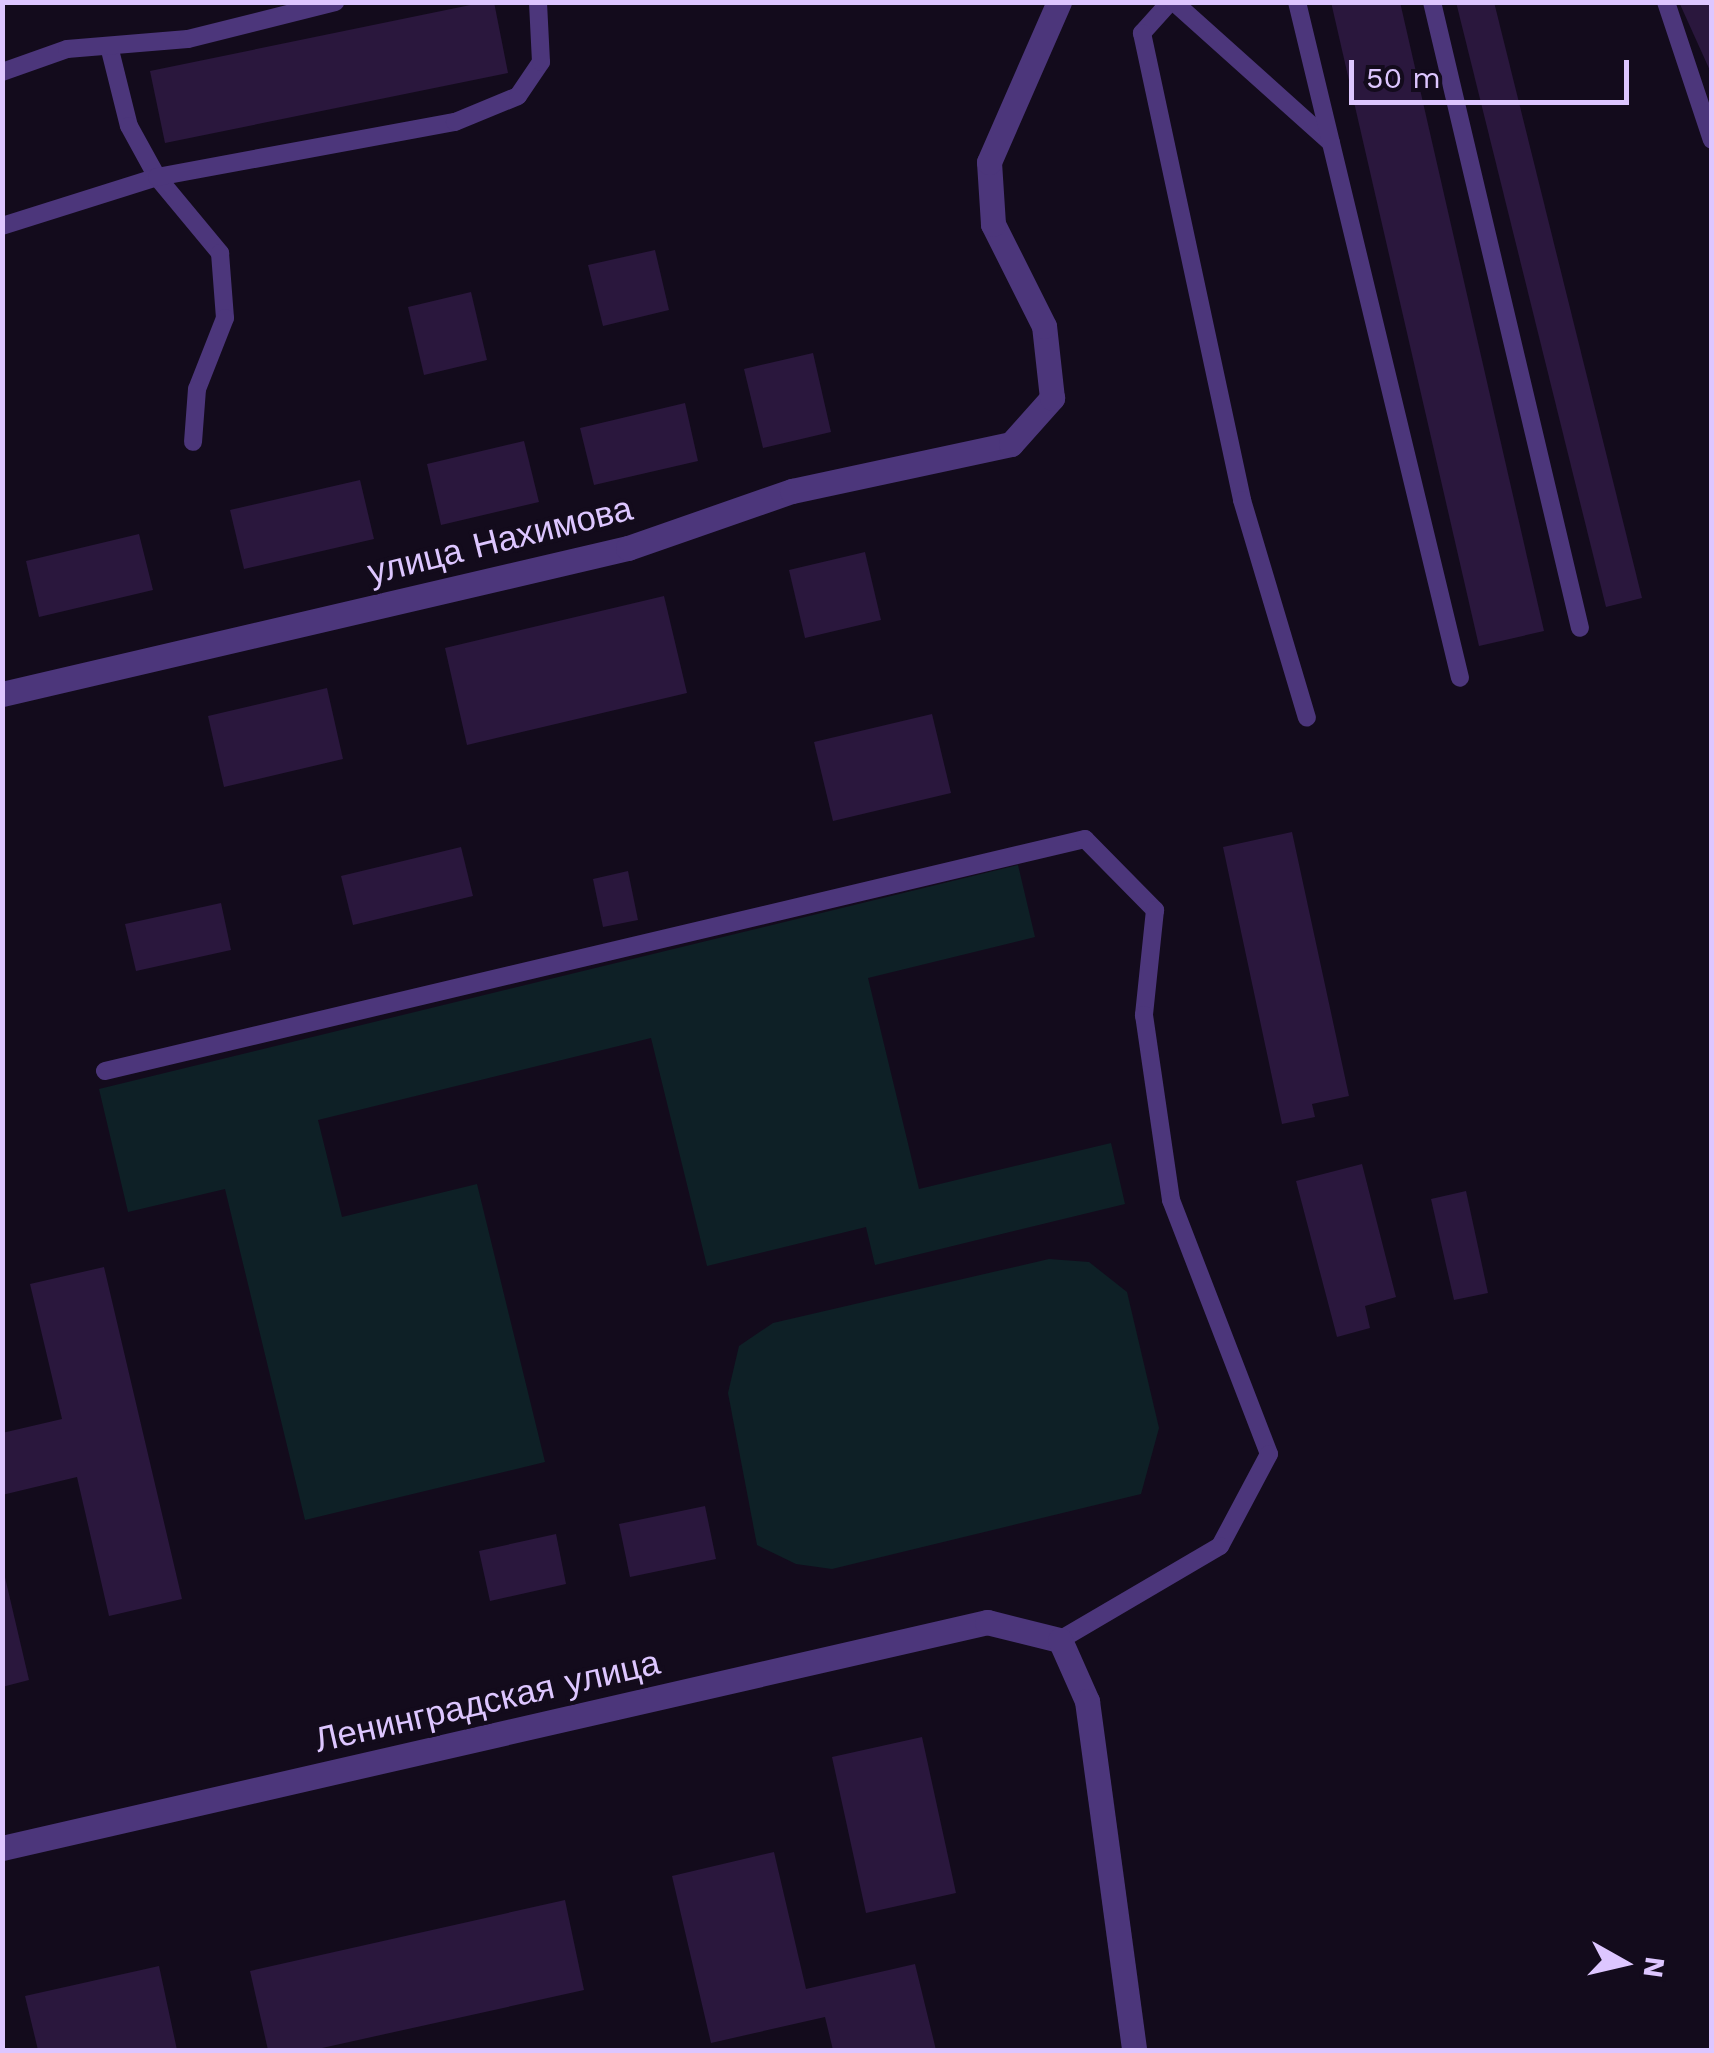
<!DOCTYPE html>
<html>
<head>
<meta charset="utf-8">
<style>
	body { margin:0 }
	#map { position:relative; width:1714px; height:2053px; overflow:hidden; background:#130b1c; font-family:"Work Sans",sans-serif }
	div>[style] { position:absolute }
	.green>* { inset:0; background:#0e2026 }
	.building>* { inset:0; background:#2a173d }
	.service>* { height:18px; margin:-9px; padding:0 9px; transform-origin:9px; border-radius:9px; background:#4c367b }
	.minor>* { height:25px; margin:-12.5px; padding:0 12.5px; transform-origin:12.5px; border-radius:12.5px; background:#4c367b }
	span { translate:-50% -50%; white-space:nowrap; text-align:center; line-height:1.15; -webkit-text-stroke:8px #130b1c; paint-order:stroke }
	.street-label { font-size:35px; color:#ddc6ff }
	.frame { position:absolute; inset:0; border:5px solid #ddc6ff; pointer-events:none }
	.north { position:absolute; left:1574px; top:1913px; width:100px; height:100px; -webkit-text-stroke:8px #130b1c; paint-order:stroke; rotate:98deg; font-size:28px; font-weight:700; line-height:40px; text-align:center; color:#ddc6ff }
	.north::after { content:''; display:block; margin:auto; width:35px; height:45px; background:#ddc6ff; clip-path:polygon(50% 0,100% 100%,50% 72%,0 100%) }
	.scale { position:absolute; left:1349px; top:60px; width:280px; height:45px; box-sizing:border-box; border:5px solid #ddc6ff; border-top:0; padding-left:12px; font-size:30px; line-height:35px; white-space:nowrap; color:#ddc6ff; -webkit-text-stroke:8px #130b1c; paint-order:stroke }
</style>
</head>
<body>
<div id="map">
	<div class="green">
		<i style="clip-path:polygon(1018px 865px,1035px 937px,868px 978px,919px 1189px,1111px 1143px,1125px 1204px,875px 1265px,866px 1227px,707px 1266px,651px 1038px,318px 1120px,342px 1217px,477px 1184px,545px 1462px,305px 1520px,225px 1189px,128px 1212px,99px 1089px)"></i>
		<i style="clip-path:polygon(1049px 1259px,1089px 1262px,1127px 1292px,1159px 1428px,1141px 1494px,832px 1569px,796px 1564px,757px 1545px,728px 1393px,739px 1346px,773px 1323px)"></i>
	</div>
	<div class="building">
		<i style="clip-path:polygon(485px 2px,494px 2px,508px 73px,165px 143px,150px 71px)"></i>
		<i style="clip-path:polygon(1331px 2px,1400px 2px,1544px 631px,1479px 646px)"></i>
		<i style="clip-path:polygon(1456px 2px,1494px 2px,1642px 598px,1606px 607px)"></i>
		<i style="clip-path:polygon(1679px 2px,1712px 2px,1712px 75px)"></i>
		<i style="clip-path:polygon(655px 250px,669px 310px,603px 326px,588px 265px)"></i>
		<i style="clip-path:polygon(471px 292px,487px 360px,424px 375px,408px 307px)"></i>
		<i style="clip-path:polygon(813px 353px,831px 432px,763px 448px,744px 369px)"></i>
		<i style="clip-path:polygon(685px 403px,698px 461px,594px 485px,580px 428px)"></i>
		<i style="clip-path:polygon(524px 441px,539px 502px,441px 525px,427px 464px)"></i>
		<i style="clip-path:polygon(360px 480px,374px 539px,244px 569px,230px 510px)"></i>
		<i style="clip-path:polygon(139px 534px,153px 590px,39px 617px,26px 561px)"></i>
		<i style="clip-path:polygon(865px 552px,881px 620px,805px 638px,789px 570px)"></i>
		<i style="clip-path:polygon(664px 596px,687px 693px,467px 745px,445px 648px)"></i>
		<i style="clip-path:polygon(327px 688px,343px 759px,224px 787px,208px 716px)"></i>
		<i style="clip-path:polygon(932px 714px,951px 793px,833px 821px,814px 742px)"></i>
		<i style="clip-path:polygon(1292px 832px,1349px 1096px,1312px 1104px,1315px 1117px,1282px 1124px,1223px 847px)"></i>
		<i style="clip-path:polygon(461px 847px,473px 896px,353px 925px,341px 876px)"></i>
		<i style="clip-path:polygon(628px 871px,638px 920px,603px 927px,593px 879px)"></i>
		<i style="clip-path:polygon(221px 903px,231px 950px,136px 971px,125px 924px)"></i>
		<i style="clip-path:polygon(1362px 1164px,1396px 1297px,1365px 1306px,1370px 1328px,1337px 1337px,1296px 1181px)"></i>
		<i style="clip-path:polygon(1466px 1191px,1488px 1293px,1454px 1300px,1431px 1199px)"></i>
		<i style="clip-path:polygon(104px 1267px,182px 1599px,109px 1616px,77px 1477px,2px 1495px,2px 1433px,62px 1419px,30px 1284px)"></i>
		<i style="clip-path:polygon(705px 1506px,716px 1559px,630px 1577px,619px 1524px)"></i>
		<i style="clip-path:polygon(556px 1534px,566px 1584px,490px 1601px,479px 1551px)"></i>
		<i style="clip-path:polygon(4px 1573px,29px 1680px,2px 1687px,2px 1574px)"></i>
		<i style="clip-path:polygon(922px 1737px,956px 1893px,866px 1913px,832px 1757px)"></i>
		<i style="clip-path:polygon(774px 1852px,806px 1989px,915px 1964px,936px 2050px,833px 2050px,825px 2017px,711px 2043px,672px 1876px)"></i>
		<i style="clip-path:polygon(565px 1900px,584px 1990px,313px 2050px,268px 2050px,250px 1971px)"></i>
		<i style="clip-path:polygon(159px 1966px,177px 2050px,38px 2050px,25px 1996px)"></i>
	</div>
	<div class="service">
		<i style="left:1170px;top:2px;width:42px;rotate:132.1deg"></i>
		<i style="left:1142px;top:33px;width:478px;rotate:77.9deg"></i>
		<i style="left:1242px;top:500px;width:227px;rotate:73.4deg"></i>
		<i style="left:1174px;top:2px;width:211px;rotate:41.9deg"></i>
		<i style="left:1297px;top:2px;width:695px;rotate:76.44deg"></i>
		<i style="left:1432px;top:2px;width:643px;rotate:76.7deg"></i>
		<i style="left:1666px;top:2px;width:145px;rotate:71.6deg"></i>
		<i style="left:109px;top:46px;width:82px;rotate:76deg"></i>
		<i style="left:129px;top:126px;width:58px;rotate:61.2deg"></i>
		<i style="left:157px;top:177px;width:99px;rotate:50.3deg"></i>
		<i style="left:220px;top:253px;width:65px;rotate:85.6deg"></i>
		<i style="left:225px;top:318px;width:76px;rotate:111.5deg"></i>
		<i style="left:197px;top:389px;width:53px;rotate:94.3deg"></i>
		<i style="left:2px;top:72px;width:69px;rotate:-19.5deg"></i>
		<i style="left:67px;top:49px;width:121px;rotate:-4.7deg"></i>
		<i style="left:188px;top:39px;width:152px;rotate:-14.1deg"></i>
		<i style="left:2px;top:226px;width:163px;rotate:-17.5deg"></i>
		<i style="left:157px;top:177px;width:303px;rotate:-10.5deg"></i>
		<i style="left:455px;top:122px;width:68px;rotate:-22.4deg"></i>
		<i style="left:518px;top:96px;width:41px;rotate:-55.9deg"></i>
		<i style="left:541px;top:62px;width:60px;rotate:-92.9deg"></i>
		<i style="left:105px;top:1071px;width:1007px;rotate:-13.32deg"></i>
		<i style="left:1085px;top:839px;width:100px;rotate:45.4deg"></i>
		<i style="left:1155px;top:910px;width:106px;rotate:96deg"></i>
		<i style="left:1144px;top:1015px;width:187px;rotate:81.7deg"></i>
		<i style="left:1171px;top:1200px;width:272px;rotate:68.9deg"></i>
		<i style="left:1269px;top:1454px;width:104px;rotate:118deg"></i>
		<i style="left:1220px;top:1546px;width:186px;rotate:149.6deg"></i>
	</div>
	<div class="minor">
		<i style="left:2px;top:694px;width:643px;rotate:-13.13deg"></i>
		<i style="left:628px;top:548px;width:174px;rotate:-19.2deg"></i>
		<i style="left:792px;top:491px;width:224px;rotate:-12.1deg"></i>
		<i style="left:1011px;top:444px;width:62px;rotate:-48.3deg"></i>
		<i style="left:1052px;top:398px;width:72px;rotate:-96.3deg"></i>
		<i style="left:1044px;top:326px;width:114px;rotate:-116.6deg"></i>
		<i style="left:993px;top:224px;width:62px;rotate:-93.7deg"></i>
		<i style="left:989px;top:162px;width:175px;rotate:-66.4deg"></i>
		<i style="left:2px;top:1848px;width:1011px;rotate:-12.92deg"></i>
		<i style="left:987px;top:1622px;width:75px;rotate:13.9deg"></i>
		<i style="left:1060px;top:1640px;width:67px;rotate:66.1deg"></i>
		<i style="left:1087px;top:1701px;width:352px;rotate:82.3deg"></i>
	</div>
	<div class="street-label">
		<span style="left:500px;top:540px;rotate:-14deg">улица Нахимова</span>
		<span style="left:487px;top:1701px;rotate:-13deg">Ленинградская улица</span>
	</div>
	<div class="frame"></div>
	<div class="north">N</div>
	<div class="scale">50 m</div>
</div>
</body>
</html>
